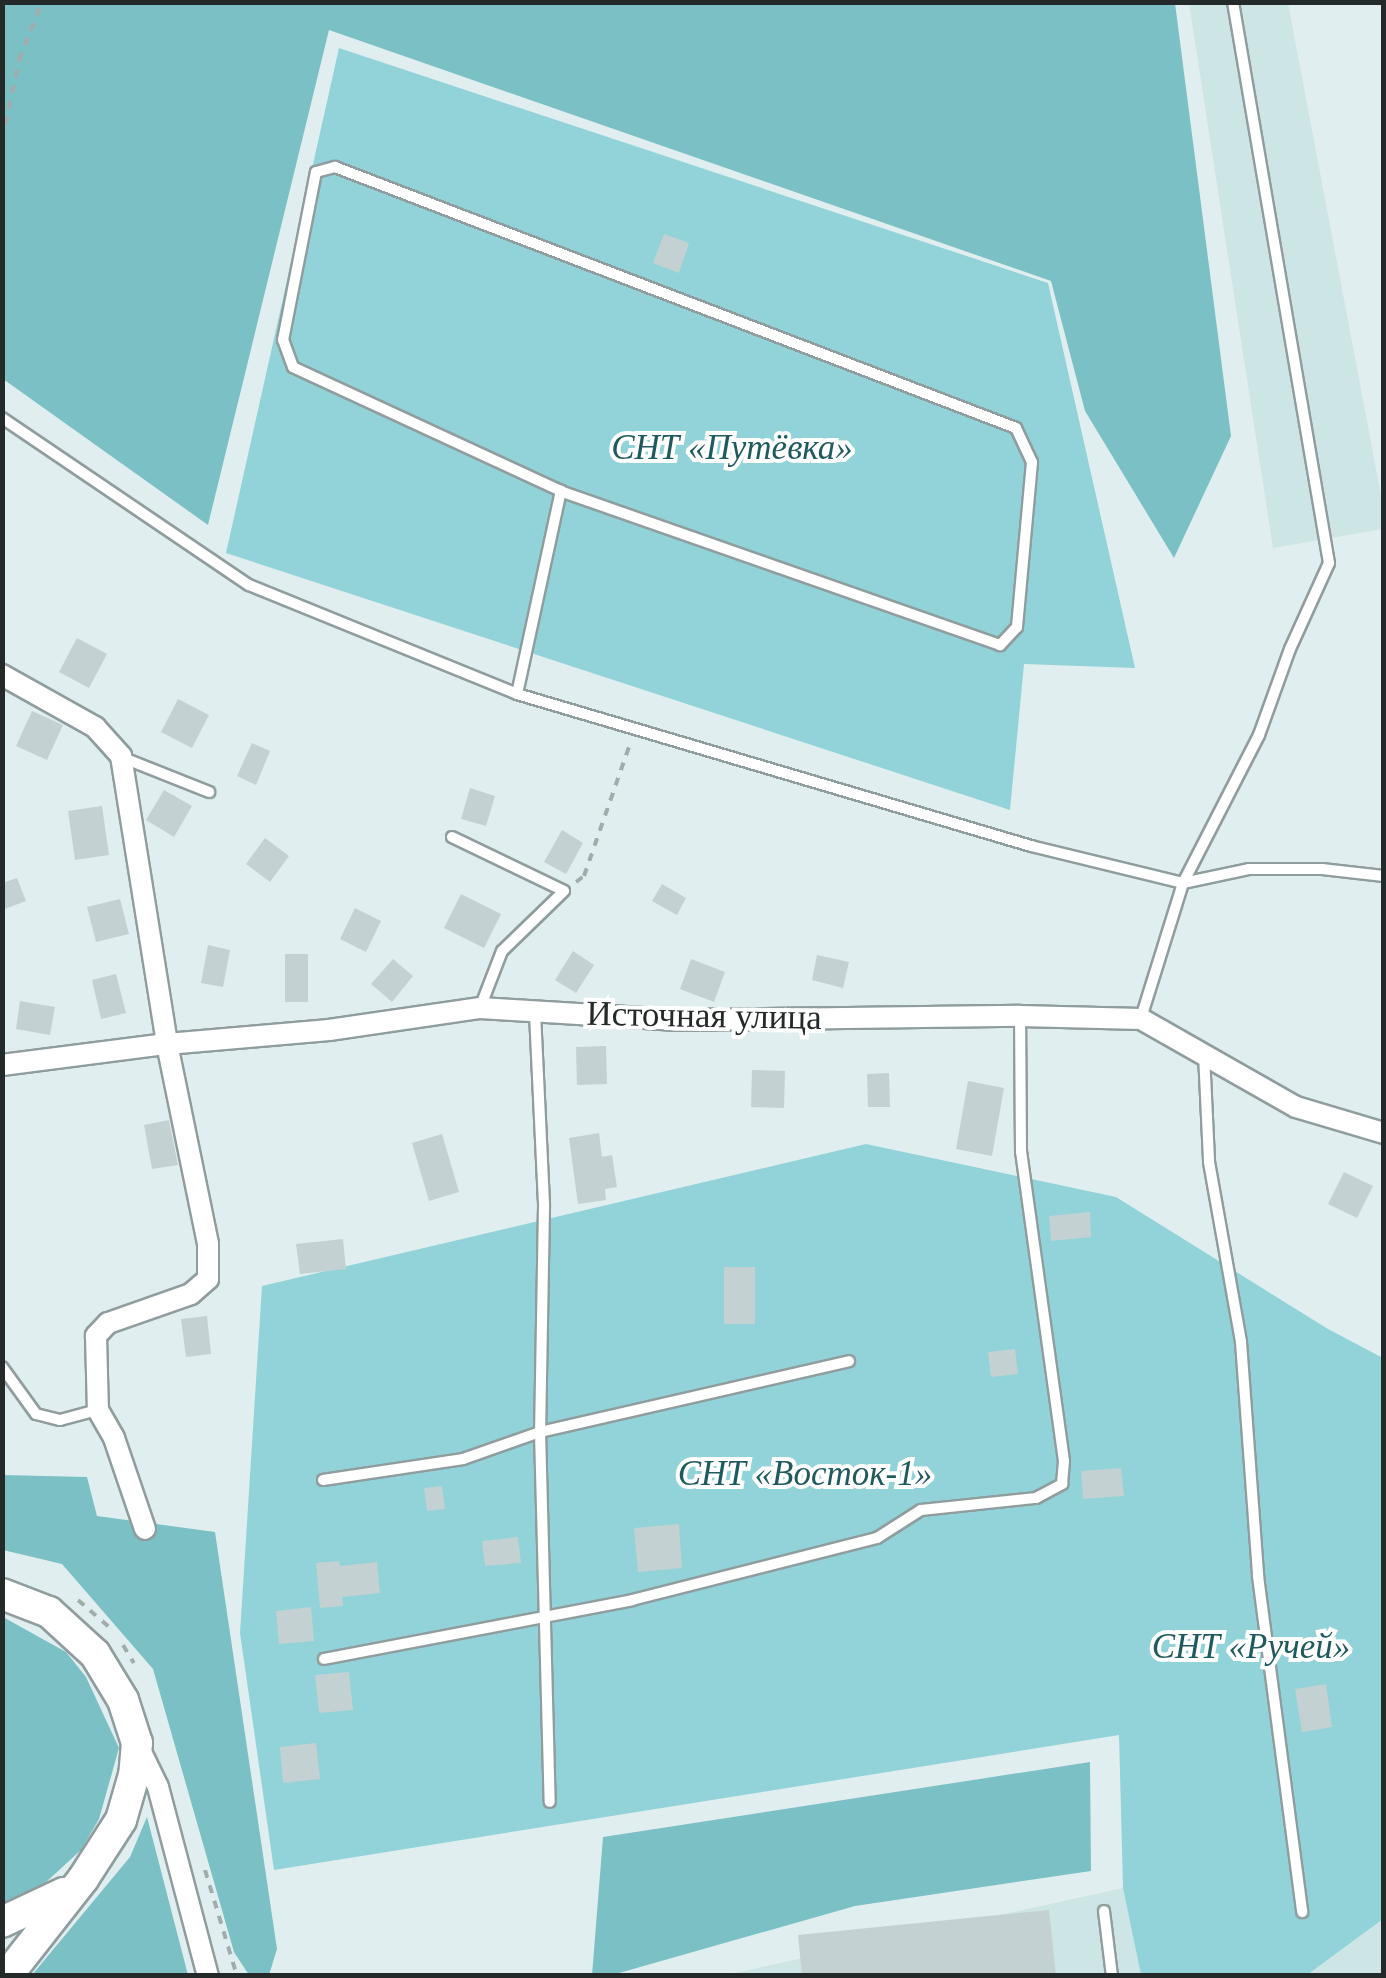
<!DOCTYPE html>
<html>
<head>
<meta charset="utf-8">
<style>
	body { margin:0 }
	#map { position:relative; width:1386px; height:1978px; overflow:hidden; background:#e1eeef; font-family:"Times New Roman",serif }
	div>[style] { position:absolute }
	.built>* { inset:0; background:#cee5e6 }
	.green>* { inset:0; background:#91d3d8 }
	.forest>* { inset:0; background:#7bc0c5 }
	.building>* { inset:0; background:#c4d1d2 }
	.path>* { height:4px; margin-top:-2px; transform-origin:0; background:repeating-linear-gradient(90deg,#a1acac 0 8px,transparent 0 16px) }
	.roads { filter:drop-shadow(2px 0 #909d9e) drop-shadow(-2px 0 #909d9e) drop-shadow(0 2px #909d9e) drop-shadow(0 -2px #909d9e) }
	.service>* { height:10px; margin:-5px; padding:0 5px; transform-origin:5px; border-radius:5px; background:#fff }
	.minor>* { height:20px; margin:-10px; padding:0 10px; transform-origin:10px; border-radius:10px; background:#fff }
	.secondary>* { height:30px; margin:-15px; padding:0 15px; transform-origin:15px; border-radius:15px; background:#fff }
	span { translate:-50% -50%; white-space:nowrap; text-align:center; line-height:1.15; -webkit-text-stroke:8px #fff; paint-order:stroke }
	.park-label { font-size:35px; color:#1f5a5e; font-style:italic }
	.street-label { font-size:35px; color:#242929 }
	.frame { position:absolute; inset:0; border:5px solid #242929; pointer-events:none }
</style>
</head>
<body>
<div id="map">
	<div class="built">
		<i style="clip-path:polygon(1189px 3px,1288px 3px,1383px 506px,1383px 529px,1273px 548px)"></i>
		<i style="clip-path:polygon(1123px 1888px,1141px 1975px,721px 1976px)"></i>
		<i style="clip-path:polygon(1383px 1919px,1383px 1975px,1307px 1975px)"></i>
	</div>
	<div class="green">
		<i style="clip-path:polygon(339px 48px,1048px 283px,1135px 668px,1024px 664px,1010px 810px,226px 553px)"></i>
		<i style="clip-path:polygon(866px 1144px,1116px 1197px,1328px 1329px,1383px 1358px,1383px 1919px,1307px 1975px,1141px 1975px,1123px 1888px,1119px 1735px,274px 1870px,240px 1633px,262px 1286px)"></i>
	</div>
	<div class="forest">
		<i style="clip-path:polygon(3px 2px,1175px 3px,1231px 436px,1174px 558px,1085px 411px,1051px 281px,329px 30px,208px 525px,3px 379px)"></i>
		<i style="clip-path:polygon(3px 1475px,87px 1477px,97px 1516px,215px 1532px,277px 1949px,269px 1975px,249px 1975px,234px 1952px,153px 1669px,62px 1564px,3px 1550px)"></i>
		<i style="clip-path:polygon(3px 1617px,66px 1652px,86px 1677px,119px 1748px,99px 1819px,81px 1850px,32px 1895px,3px 1906px)"></i>
		<i style="clip-path:polygon(1090px 1762px,1091px 1871px,855px 1906px,612px 1975px,592px 1975px,603px 1837px)"></i>
		<i style="clip-path:polygon(147px 1817px,188px 1975px,32px 1975px,130px 1857px)"></i>
	</div>
	<div class="building">
		<i style="clip-path:polygon(664px 234px,689px 243px,679px 273px,653px 263px)"></i>
		<i style="clip-path:polygon(77px 638px,107px 654px,89px 688px,59px 672px)"></i>
		<i style="clip-path:polygon(178px 699px,209px 715px,192px 748px,161px 732px)"></i>
		<i style="clip-path:polygon(32px 711px,63px 725px,47px 760px,16px 746px)"></i>
		<i style="clip-path:polygon(252px 743px,270px 751px,256px 785px,237px 776px)"></i>
		<i style="clip-path:polygon(470px 788px,495px 796px,486px 826px,461px 819px)"></i>
		<i style="clip-path:polygon(164px 790px,192px 806px,174px 837px,146px 820px)"></i>
		<i style="clip-path:polygon(102px 806px,109px 855px,75px 860px,68px 811px)"></i>
		<i style="clip-path:polygon(562px 830px,583px 843px,566px 874px,544px 862px)"></i>
		<i style="clip-path:polygon(265px 838px,289px 856px,270px 882px,246px 864px)"></i>
		<i style="clip-path:polygon(17px 878px,26px 901px,2px 910px,2px 883px)"></i>
		<i style="clip-path:polygon(662px 884px,686px 898px,677px 915px,652px 901px)"></i>
		<i style="clip-path:polygon(461px 894px,501px 914px,484px 948px,444px 928px)"></i>
		<i style="clip-path:polygon(120px 899px,129px 934px,96px 942px,87px 907px)"></i>
		<i style="clip-path:polygon(355px 908px,381px 921px,366px 952px,340px 939px)"></i>
		<i style="clip-path:polygon(208px 945px,230px 950px,223px 987px,201px 983px)"></i>
		<i style="clip-path:polygon(573px 951px,594px 965px,576px 993px,555px 980px)"></i>
		<i style="clip-path:polygon(285px 954px,308px 954px,308px 1002px,285px 1002px)"></i>
		<i style="clip-path:polygon(817px 955px,849px 962px,843px 988px,812px 980px)"></i>
		<i style="clip-path:polygon(393px 959px,413px 976px,392px 1002px,371px 984px)"></i>
		<i style="clip-path:polygon(691px 959px,725px 972px,714px 1002px,680px 989px)"></i>
		<i style="clip-path:polygon(116px 974px,126px 1013px,101px 1019px,92px 980px)"></i>
		<i style="clip-path:polygon(20px 1001px,55px 1007px,50px 1035px,16px 1029px)"></i>
		<i style="clip-path:polygon(606px 1046px,607px 1084px,577px 1085px,576px 1047px)"></i>
		<i style="clip-path:polygon(752px 1070px,785px 1071px,784px 1108px,751px 1107px)"></i>
		<i style="clip-path:polygon(889px 1073px,890px 1107px,868px 1107px,867px 1074px)"></i>
		<i style="clip-path:polygon(968px 1081px,1004px 1088px,992px 1156px,956px 1149px)"></i>
		<i style="clip-path:polygon(169px 1120px,178px 1165px,152px 1169px,144px 1125px)"></i>
		<i style="clip-path:polygon(599px 1133px,602px 1157px,612px 1155px,617px 1187px,605px 1189px,606px 1200px,578px 1204px,569px 1138px)"></i>
		<i style="clip-path:polygon(442px 1134px,459px 1192px,429px 1201px,412px 1143px)"></i>
		<i style="clip-path:polygon(1344px 1172px,1373px 1186px,1357px 1218px,1328px 1204px)"></i>
		<i style="clip-path:polygon(1090px 1212px,1091px 1237px,1051px 1241px,1049px 1216px)"></i>
		<i style="clip-path:polygon(343px 1239px,346px 1269px,300px 1274px,296px 1244px)"></i>
		<i style="clip-path:polygon(724px 1267px,755px 1267px,755px 1324px,724px 1324px)"></i>
		<i style="clip-path:polygon(207px 1316px,211px 1354px,186px 1357px,181px 1319px)"></i>
		<i style="clip-path:polygon(1015px 1349px,1018px 1374px,991px 1377px,988px 1352px)"></i>
		<i style="clip-path:polygon(1121px 1468px,1124px 1496px,1083px 1499px,1081px 1471px)"></i>
		<i style="clip-path:polygon(442px 1486px,445px 1509px,427px 1511px,424px 1488px)"></i>
		<i style="clip-path:polygon(679px 1524px,682px 1568px,638px 1572px,634px 1528px)"></i>
		<i style="clip-path:polygon(518px 1537px,521px 1563px,485px 1566px,482px 1541px)"></i>
		<i style="clip-path:polygon(339px 1561px,340px 1566px,377px 1562px,380px 1593px,342px 1597px,343px 1606px,320px 1608px,316px 1563px)"></i>
		<i style="clip-path:polygon(311px 1607px,314px 1641px,279px 1644px,276px 1611px)"></i>
		<i style="clip-path:polygon(349px 1672px,353px 1710px,319px 1713px,315px 1675px)"></i>
		<i style="clip-path:polygon(1326px 1684px,1332px 1727px,1302px 1732px,1295px 1689px)"></i>
		<i style="clip-path:polygon(316px 1743px,320px 1779px,283px 1783px,280px 1747px)"></i>
		<i style="clip-path:polygon(1049px 1910px,1056px 1976px,802px 1976px,798px 1935px)"></i>
	</div>
	<div class="path">
		<i style="left:2px;top:140px;width:82px;rotate:-78deg"></i>
		<i style="left:19px;top:60px;width:62px;rotate:-68.4deg"></i>
		<i style="left:576px;top:882px;width:10px;rotate:-37deg"></i>
		<i style="left:584px;top:876px;width:140px;rotate:-70.8deg"></i>
		<i style="left:78px;top:1600px;width:40px;rotate:41deg"></i>
		<i style="left:123px;top:1645px;width:21px;rotate:59deg"></i>
		<i style="left:205px;top:1870px;width:111px;rotate:73.2deg"></i>
	</div>
	<div class="roads">
		<div class="service">
			<i style="left:335px;top:167px;width:729px;rotate:20.97deg"></i>
			<i style="left:1016px;top:428px;width:38px;rotate:65deg"></i>
			<i style="left:1032px;top:462px;width:166px;rotate:95.2deg"></i>
			<i style="left:1017px;top:627px;width:25px;rotate:133deg"></i>
			<i style="left:1000px;top:645px;width:465px;rotate:-160.7deg"></i>
			<i style="left:561px;top:491px;width:295px;rotate:-155.2deg"></i>
			<i style="left:293px;top:367px;width:29px;rotate:-110deg"></i>
			<i style="left:283px;top:340px;width:171px;rotate:-78.9deg"></i>
			<i style="left:316px;top:172px;width:20px;rotate:-15deg"></i>
			<i style="left:2px;top:418px;width:298px;rotate:34.1deg"></i>
			<i style="left:249px;top:585px;width:289px;rotate:22.1deg"></i>
			<i style="left:517px;top:694px;width:536px;rotate:16.47deg"></i>
			<i style="left:1031px;top:846px;width:156px;rotate:13.7deg"></i>
			<i style="left:1183px;top:883px;width:67px;rotate:-12deg"></i>
			<i style="left:1249px;top:869px;width:73px"></i>
			<i style="left:1322px;top:869px;width:62px;rotate:6.4deg"></i>
			<i style="left:517px;top:694px;width:208px;rotate:-77.8deg"></i>
			<i style="left:121px;top:757px;width:95px;rotate:21.7deg"></i>
			<i style="left:452px;top:837px;width:124px;rotate:25.7deg"></i>
			<i style="left:564px;top:891px;width:86px;rotate:135.9deg"></i>
			<i style="left:502px;top:951px;width:61px;rotate:111.1deg"></i>
			<i style="left:535px;top:1013px;width:194px;rotate:87.3deg"></i>
			<i style="left:544px;top:1207px;width:225px;rotate:91deg"></i>
			<i style="left:540px;top:1432px;width:370px;rotate:88.5deg"></i>
			<i style="left:1141px;top:1018px;width:141px;rotate:-72.7deg"></i>
			<i style="left:1183px;top:883px;width:166px;rotate:-62.8deg"></i>
			<i style="left:1259px;top:735px;width:91px;rotate:-70.2deg"></i>
			<i style="left:1290px;top:649px;width:94px;rotate:-65.6deg"></i>
			<i style="left:1329px;top:563px;width:569px;rotate:-99.71deg"></i>
			<i style="left:1204px;top:1054px;width:108px;rotate:87.3deg"></i>
			<i style="left:1209px;top:1162px;width:183px;rotate:79.9deg"></i>
			<i style="left:1241px;top:1342px;width:235px;rotate:85.8deg"></i>
			<i style="left:1258px;top:1576px;width:339px;rotate:82.5deg"></i>
			<i style="left:2px;top:1367px;width:58px;rotate:54.1deg"></i>
			<i style="left:36px;top:1414px;width:25px;rotate:14deg"></i>
			<i style="left:60px;top:1420px;width:39px;rotate:-15deg"></i>
			<i style="left:323px;top:1480px;width:142px;rotate:-8.5deg"></i>
			<i style="left:463px;top:1459px;width:82px;rotate:-19.3deg"></i>
			<i style="left:540px;top:1432px;width:317px;rotate:-12.9deg"></i>
			<i style="left:324px;top:1659px;width:314px;rotate:-10.8deg"></i>
			<i style="left:632px;top:1600px;width:253px;rotate:-14.2deg"></i>
			<i style="left:877px;top:1538px;width:52px;rotate:-32.5deg"></i>
			<i style="left:921px;top:1510px;width:116px;rotate:-6deg"></i>
			<i style="left:1036px;top:1498px;width:30px;rotate:-28deg"></i>
			<i style="left:1062px;top:1484px;width:23px;rotate:-85deg"></i>
			<i style="left:1064px;top:1461px;width:312px;rotate:-97.9deg"></i>
			<i style="left:1021px;top:1152px;width:136px;rotate:-90.4deg"></i>
			<i style="left:1104px;top:1911px;width:65px;rotate:83deg"></i>
		</div>
		<div class="minor">
			<i style="left:2px;top:675px;width:107px;rotate:29.2deg"></i>
			<i style="left:95px;top:727px;width:39px;rotate:48deg"></i>
			<i style="left:121px;top:756px;width:292px;rotate:80.9deg"></i>
			<i style="left:167px;top:1044px;width:204px;rotate:78.4deg"></i>
			<i style="left:208px;top:1244px;width:35px;rotate:90deg"></i>
			<i style="left:208px;top:1279px;width:23px;rotate:139deg"></i>
			<i style="left:191px;top:1294px;width:88px;rotate:160.7deg"></i>
			<i style="left:108px;top:1323px;width:18px;rotate:133deg"></i>
			<i style="left:96px;top:1336px;width:74px;rotate:88.5deg"></i>
			<i style="left:98px;top:1410px;width:32px;rotate:60deg"></i>
			<i style="left:114px;top:1438px;width:96px;rotate:71.2deg"></i>
			<i style="left:2px;top:1065px;width:166px;rotate:-7.3deg"></i>
			<i style="left:167px;top:1044px;width:163px;rotate:-4.9deg"></i>
			<i style="left:329px;top:1030px;width:153px;rotate:-8.3deg"></i>
			<i style="left:480px;top:1008px;width:197px;rotate:3.5deg"></i>
			<i style="left:677px;top:1020px;width:343px;rotate:-0.7deg"></i>
			<i style="left:1020px;top:1016px;width:121px;rotate:1.4deg"></i>
			<i style="left:1141px;top:1019px;width:178px;rotate:29.6deg"></i>
			<i style="left:1296px;top:1107px;width:92px;rotate:16.5deg"></i>
			<i style="left:139px;top:1748px;width:43px;rotate:64deg"></i>
			<i style="left:158px;top:1787px;width:196px;rotate:75.2deg"></i>
		</div>
		<div class="secondary">
			<i style="left:2px;top:1594px;width:50px;rotate:21deg"></i>
			<i style="left:49px;top:1612px;width:62px;rotate:42.4deg"></i>
			<i style="left:95px;top:1654px;width:54px;rotate:58.7deg"></i>
			<i style="left:123px;top:1700px;width:45px;rotate:72deg"></i>
			<i style="left:137px;top:1743px;width:32px;rotate:95deg"></i>
			<i style="left:134px;top:1775px;width:47px;rotate:106.1deg"></i>
			<i style="left:121px;top:1820px;width:70px;rotate:122.8deg"></i>
			<i style="left:83px;top:1879px;width:123px;rotate:128.1deg"></i>
			<i style="left:2px;top:1922px;width:68px;rotate:-25.1deg"></i>
		</div>
	</div>
	<div class="park-label">
		<span style="left:732px;top:448px">СНТ «Путёвка»</span>
		<span style="left:805px;top:1474px">СНТ «Восток-1»</span>
		<span style="left:1251px;top:1647px">СНТ «Ручей»</span>
	</div>
	<div class="street-label">
		<span style="left:704px;top:1016px;rotate:1deg">Источная улица</span>
	</div>
	<div class="frame"></div>
</div>
</body>
</html>
